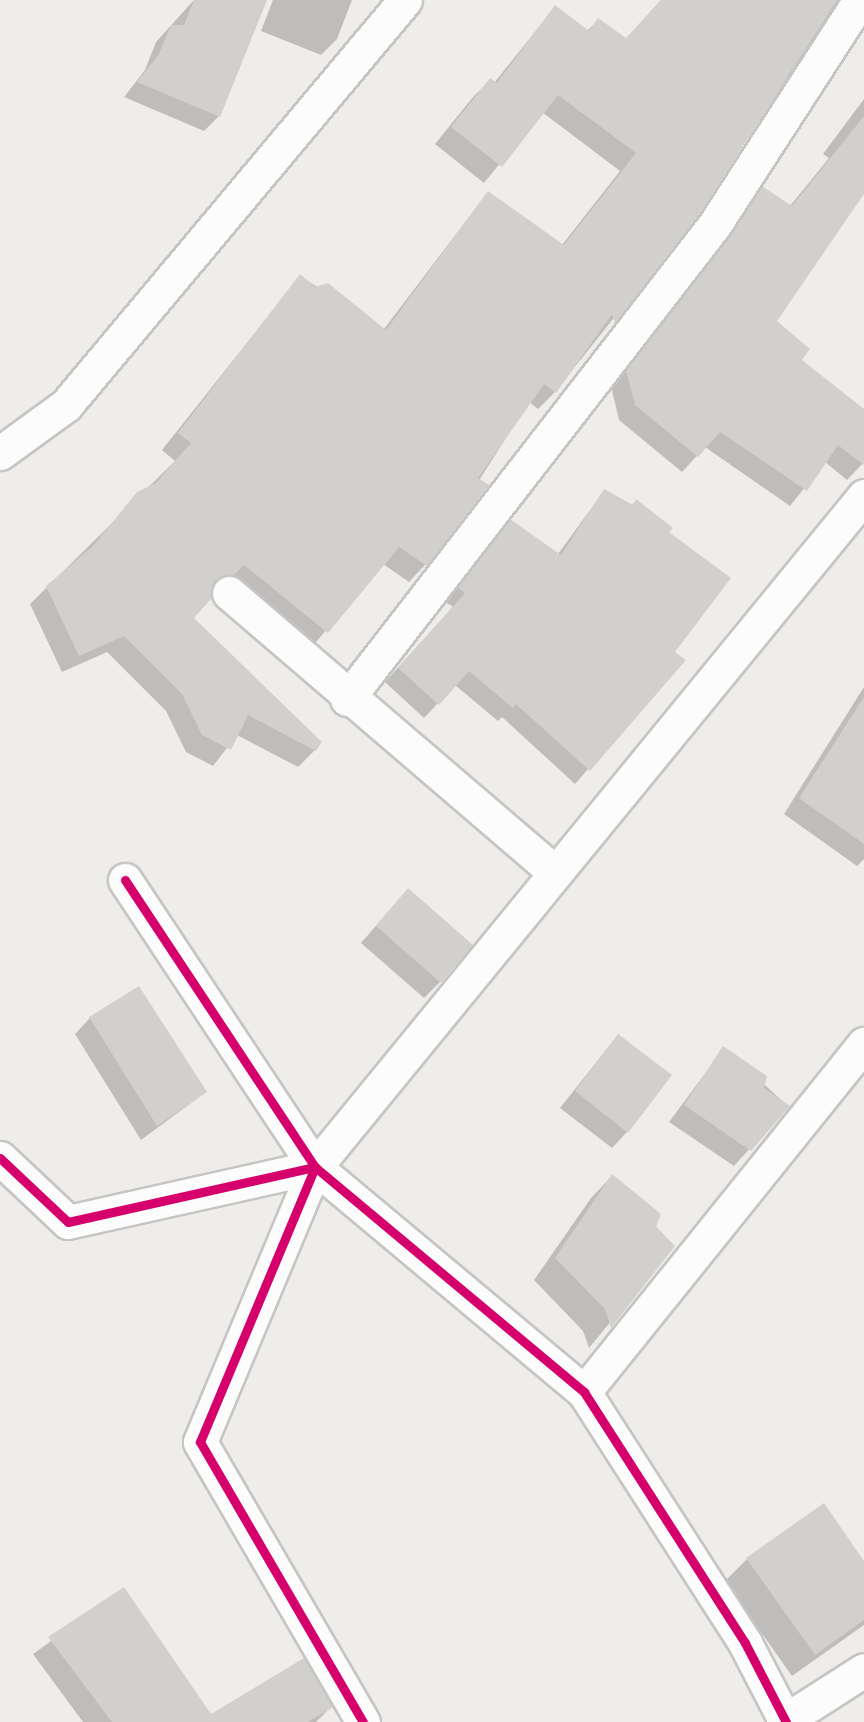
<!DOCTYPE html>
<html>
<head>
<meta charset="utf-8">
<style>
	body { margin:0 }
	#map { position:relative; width:864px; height:1722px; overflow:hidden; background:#efedea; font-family:"PT Sans Narrow",sans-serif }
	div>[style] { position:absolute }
	.shadow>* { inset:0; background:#0003 }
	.building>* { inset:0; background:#d2d0cd }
	.roads { filter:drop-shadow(2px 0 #c6c5c4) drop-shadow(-2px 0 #c6c5c4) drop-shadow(0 2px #c6c5c4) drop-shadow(0 -2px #c6c5c4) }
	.minor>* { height:33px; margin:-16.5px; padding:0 16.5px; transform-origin:16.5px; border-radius:16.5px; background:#fdfcfc }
	.cycleway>* { height:9px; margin:-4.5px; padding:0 4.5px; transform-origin:4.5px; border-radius:4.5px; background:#d6006c }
	span { translate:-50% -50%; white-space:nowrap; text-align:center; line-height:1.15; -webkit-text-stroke:4.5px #fff; paint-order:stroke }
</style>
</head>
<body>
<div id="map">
	<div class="shadow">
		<i style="clip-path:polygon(194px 0,242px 0,219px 116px,204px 131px,124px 97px,145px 70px,156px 42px)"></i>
		<i style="clip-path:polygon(273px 0,352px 0,337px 39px,321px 55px,261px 31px)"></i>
		<i style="clip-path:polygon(661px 0,840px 0,698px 212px,555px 392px,538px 409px,529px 402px,425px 565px,409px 582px,383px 564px,310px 649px,216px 592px,192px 618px,315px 750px,298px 767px,237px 735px,213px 766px,186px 752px,166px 711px,107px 652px,62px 672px,30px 604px,175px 461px,162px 450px,300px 276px,384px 329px,488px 192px,562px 245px,620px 171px,542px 112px,484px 183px,435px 144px,473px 97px,490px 80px,494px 83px,555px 7px,587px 31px,598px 20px,625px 40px)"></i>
		<i style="clip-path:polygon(864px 99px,864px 193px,775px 322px,800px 360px,864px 411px,864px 462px,847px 480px,825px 462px,790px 506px,705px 447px,682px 472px,619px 420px,611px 386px,747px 204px,762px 188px,790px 206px,829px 158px,823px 154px)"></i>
		<i style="clip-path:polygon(604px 491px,631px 506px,636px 501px,667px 532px,673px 653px,684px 660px,575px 784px,502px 717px,498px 721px,455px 685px,424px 718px,385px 682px,453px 607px,445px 602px,511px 521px,558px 554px)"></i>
		<i style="clip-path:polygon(864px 687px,864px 859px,857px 866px,784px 814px)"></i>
		<i style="clip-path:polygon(393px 906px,440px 982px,424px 998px,361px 943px)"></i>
		<i style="clip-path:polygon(90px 1018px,206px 1092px,141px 1140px,75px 1034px)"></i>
		<i style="clip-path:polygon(618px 1035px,627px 1132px,612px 1148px,560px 1108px)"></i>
		<i style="clip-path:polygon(724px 1048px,788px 1106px,734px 1166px,669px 1122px)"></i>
		<i style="clip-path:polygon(612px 1176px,673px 1246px,589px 1348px,583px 1331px,534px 1280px,591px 1198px)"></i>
		<i style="clip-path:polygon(747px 1559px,864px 1564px,864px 1625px,792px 1676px,725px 1581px)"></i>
		<i style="clip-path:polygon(124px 1589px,210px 1716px,331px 1707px,316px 1722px,83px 1722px,33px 1654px)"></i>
	</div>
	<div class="building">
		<i style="clip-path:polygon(194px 0,267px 0,220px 117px,137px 82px,159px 54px,171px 25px,184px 25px)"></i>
		<i style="clip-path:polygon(661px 0,837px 0,700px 213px,615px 323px,612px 314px,556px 393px,544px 384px,478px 478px,489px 485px,427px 566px,399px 547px,328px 633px,244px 565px,234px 575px,214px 581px,211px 599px,194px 618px,322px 742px,316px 751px,248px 715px,231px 750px,202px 735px,182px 694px,124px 636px,79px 656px,46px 586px,94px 545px,137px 492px,156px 483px,191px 443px,178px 433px,300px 274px,315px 287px,328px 283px,386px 330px,488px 191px,564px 245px,636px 153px,558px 95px,502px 167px,451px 127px,490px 78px,497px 83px,555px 5px,589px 31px,598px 18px,626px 38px)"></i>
		<i style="clip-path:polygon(864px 116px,864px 194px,777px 321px,810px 349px,802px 360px,864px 409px,864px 465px,838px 445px,807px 491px,720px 432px,698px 457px,635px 405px,626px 370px,762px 186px,792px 206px)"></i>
		<i style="clip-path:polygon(604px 489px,633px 505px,636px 499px,673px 528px,669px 532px,731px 578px,675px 652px,686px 660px,590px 771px,516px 704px,513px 708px,469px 671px,439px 705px,398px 668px,465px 593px,457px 587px,510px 519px,561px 555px)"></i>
		<i style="clip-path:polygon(864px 697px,864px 844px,799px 798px)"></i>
		<i style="clip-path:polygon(408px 888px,473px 945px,441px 983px,376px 926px)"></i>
		<i style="clip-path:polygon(139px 986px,207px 1092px,157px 1126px,89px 1017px)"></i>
		<i style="clip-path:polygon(618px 1034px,672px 1075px,628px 1133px,575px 1091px)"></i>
		<i style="clip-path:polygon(723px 1046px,767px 1076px,764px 1088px,790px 1106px,751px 1151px,684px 1105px)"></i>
		<i style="clip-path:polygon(612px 1174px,661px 1214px,656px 1227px,675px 1246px,611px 1328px,605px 1309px,555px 1258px)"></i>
		<i style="clip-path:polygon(824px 1503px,864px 1561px,864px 1620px,815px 1655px,746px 1558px)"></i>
		<i style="clip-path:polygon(124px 1587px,211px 1714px,304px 1658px,333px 1707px,308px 1722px,112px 1722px,48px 1637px)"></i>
	</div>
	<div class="roads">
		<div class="minor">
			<i style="left:0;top:453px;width:82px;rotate:-36deg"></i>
			<i style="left:66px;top:405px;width:528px;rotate:-50.07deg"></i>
			<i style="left:229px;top:593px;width:427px;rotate:40.6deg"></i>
			<i style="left:347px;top:699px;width:601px;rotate:-52.23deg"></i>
			<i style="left:715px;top:224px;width:267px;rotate:-57.1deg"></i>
			<i style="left:125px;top:880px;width:344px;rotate:56.5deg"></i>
			<i style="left:315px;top:1167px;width:351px;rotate:39.9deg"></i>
			<i style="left:584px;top:1392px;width:298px;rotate:57.3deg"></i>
			<i style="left:745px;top:1643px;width:89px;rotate:62.6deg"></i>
			<i style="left:0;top:1158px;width:93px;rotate:43.3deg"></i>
			<i style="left:68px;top:1222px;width:253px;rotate:-12.6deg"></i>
			<i style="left:315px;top:1167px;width:298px;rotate:112.7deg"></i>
			<i style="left:200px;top:1442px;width:324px;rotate:59.8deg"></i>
			<i style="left:315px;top:1167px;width:867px;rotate:-50.71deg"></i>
			<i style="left:584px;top:1392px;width:447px;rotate:-51.2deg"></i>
			<i style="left:783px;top:1722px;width:96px;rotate:-32.7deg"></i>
		</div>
	</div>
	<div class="cycleway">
		<i style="left:125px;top:880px;width:344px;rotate:56.5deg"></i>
		<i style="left:315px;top:1167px;width:351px;rotate:39.9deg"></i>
		<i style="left:584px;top:1392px;width:298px;rotate:57.3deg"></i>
		<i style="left:745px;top:1643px;width:89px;rotate:62.6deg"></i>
		<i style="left:0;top:1158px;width:93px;rotate:43.3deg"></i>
		<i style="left:68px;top:1222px;width:253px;rotate:-12.6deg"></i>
		<i style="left:315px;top:1167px;width:298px;rotate:112.7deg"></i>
		<i style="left:200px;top:1442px;width:324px;rotate:59.8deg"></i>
	</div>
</div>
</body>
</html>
